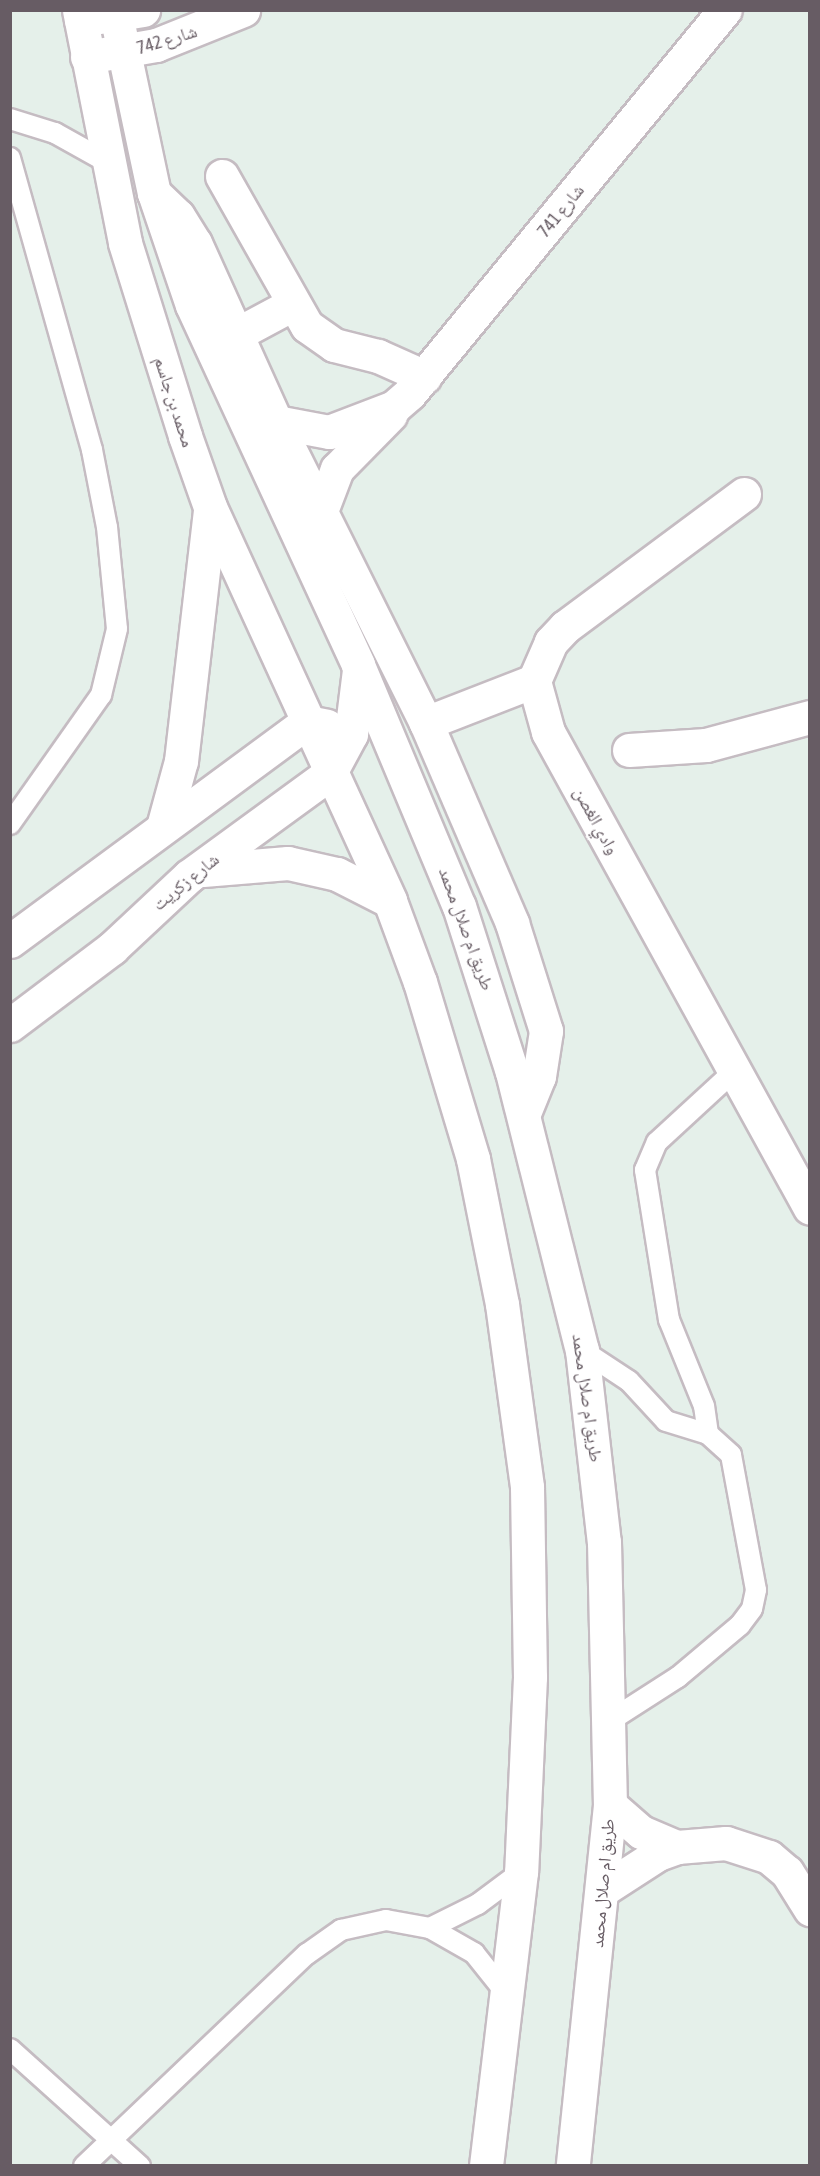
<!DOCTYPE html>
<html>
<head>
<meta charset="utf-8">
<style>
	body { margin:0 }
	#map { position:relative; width:820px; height:2176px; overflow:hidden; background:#e5f0ea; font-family:"Asap Condensed","Noto Naskh Arabic",sans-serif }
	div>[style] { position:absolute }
	.roads { filter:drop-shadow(2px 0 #c5bcc2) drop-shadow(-2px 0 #c5bcc2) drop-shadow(0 2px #c5bcc2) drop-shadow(0 -2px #c5bcc2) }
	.lane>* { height:20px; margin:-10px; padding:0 10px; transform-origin:10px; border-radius:10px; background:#fff }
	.street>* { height:33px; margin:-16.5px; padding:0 16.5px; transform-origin:16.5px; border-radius:16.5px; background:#fff }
	.secondary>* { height:33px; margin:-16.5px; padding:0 16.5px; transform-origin:16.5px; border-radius:16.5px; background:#fff }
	span { translate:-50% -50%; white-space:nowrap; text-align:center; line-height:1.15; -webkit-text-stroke:4.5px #fff; paint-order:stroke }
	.street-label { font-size:18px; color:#675c64 }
	.frame { position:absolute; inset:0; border:12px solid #675c64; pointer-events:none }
</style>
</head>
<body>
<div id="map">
	<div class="roads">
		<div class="lane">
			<i style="left:10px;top:119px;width:47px;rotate:17.3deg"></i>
			<i style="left:55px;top:133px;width:60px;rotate:29.1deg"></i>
			<i style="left:10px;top:158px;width:303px;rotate:74.3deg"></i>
			<i style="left:92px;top:450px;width:78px;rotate:79deg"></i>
			<i style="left:107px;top:527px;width:102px;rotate:84.4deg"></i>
			<i style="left:117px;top:629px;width:68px;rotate:103.6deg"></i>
			<i style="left:101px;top:695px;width:158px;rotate:125.2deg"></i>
			<i style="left:582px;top:1350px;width:56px;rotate:33.4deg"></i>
			<i style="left:629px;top:1381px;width:54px;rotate:47.2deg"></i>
			<i style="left:666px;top:1421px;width:44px;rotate:17.2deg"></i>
			<i style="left:708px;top:1434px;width:31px;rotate:42deg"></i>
			<i style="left:731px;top:1455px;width:137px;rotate:79.5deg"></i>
			<i style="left:756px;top:1590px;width:19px;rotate:102deg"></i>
			<i style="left:752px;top:1609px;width:20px;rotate:127deg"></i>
			<i style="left:740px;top:1625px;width:81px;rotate:140deg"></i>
			<i style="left:678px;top:1677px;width:80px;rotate:147.3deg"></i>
			<i style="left:708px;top:1434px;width:28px;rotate:-98deg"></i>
			<i style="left:704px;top:1406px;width:93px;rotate:-112.1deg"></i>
			<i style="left:669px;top:1320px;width:152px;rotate:-99.1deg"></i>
			<i style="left:645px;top:1170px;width:30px;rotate:-67deg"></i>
			<i style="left:657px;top:1142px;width:103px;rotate:-42.6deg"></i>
			<i style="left:430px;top:1928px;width:54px;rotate:-26.6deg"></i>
			<i style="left:478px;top:1904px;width:54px;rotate:-36.7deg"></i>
			<i style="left:10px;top:2049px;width:175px;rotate:42deg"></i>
			<i style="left:84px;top:2166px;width:308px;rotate:-43.6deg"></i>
			<i style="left:307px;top:1954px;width:42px;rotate:-35.2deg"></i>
			<i style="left:341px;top:1930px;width:46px;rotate:-12.5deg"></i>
			<i style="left:386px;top:1920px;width:45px;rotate:10.3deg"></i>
			<i style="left:430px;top:1928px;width:51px;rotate:29.6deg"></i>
			<i style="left:474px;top:1953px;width:50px;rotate:51.5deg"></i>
		</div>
		<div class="street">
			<i style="left:81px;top:20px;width:63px;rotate:-9.2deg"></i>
			<i style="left:87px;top:57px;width:70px;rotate:-9.9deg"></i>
			<i style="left:156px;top:45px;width:94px;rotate:-21.9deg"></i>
			<i style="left:222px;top:176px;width:172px;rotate:60.5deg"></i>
			<i style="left:307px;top:326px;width:33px;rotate:35deg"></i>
			<i style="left:334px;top:345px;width:45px;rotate:14deg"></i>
			<i style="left:378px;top:356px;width:51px;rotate:24.1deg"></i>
			<i style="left:154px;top:193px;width:33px;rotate:44deg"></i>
			<i style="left:178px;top:216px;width:32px;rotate:58deg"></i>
			<i style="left:195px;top:243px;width:196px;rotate:65.7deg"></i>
			<i style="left:276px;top:422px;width:336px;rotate:63.5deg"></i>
			<i style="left:426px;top:723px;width:218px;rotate:66.7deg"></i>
			<i style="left:512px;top:923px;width:113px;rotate:72.5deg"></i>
			<i style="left:546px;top:1031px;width:46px;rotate:98.8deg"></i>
			<i style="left:539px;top:1076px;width:40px;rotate:112deg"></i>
			<i style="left:235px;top:335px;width:64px;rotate:-28.2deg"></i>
			<i style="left:276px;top:422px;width:54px;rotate:10.7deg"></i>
			<i style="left:329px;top:432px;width:70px;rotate:-21deg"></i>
			<i style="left:394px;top:407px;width:21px;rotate:-41deg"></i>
			<i style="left:410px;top:393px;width:496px;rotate:-50.6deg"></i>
			<i style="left:744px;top:494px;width:223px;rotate:143.4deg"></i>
			<i style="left:565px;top:627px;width:21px;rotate:133deg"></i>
			<i style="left:551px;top:642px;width:43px;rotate:113.6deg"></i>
			<i style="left:534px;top:681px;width:53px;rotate:74.6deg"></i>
			<i style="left:548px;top:732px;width:543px;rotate:61.17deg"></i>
			<i style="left:321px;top:511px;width:45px;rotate:-69.1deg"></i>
			<i style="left:337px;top:469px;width:76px;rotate:-45.5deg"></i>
			<i style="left:426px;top:723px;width:116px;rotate:-21.3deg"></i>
			<i style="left:629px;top:750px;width:77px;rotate:-3.7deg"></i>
			<i style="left:706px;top:745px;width:108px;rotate:-15.1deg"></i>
			<i style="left:610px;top:1805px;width:41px;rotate:41.1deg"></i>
			<i style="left:641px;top:1832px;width:39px;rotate:23deg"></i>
			<i style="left:604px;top:1889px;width:64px;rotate:-32.9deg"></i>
			<i style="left:658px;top:1854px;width:20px;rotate:-20deg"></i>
			<i style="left:677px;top:1847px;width:49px;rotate:-4.7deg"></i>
			<i style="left:726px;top:1843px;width:45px;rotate:18deg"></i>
			<i style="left:769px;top:1857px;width:23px;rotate:40deg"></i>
			<i style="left:787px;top:1872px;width:44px;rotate:58.1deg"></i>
		</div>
		<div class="secondary">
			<i style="left:79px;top:10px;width:237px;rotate:78.8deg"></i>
			<i style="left:125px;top:243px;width:202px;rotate:72.7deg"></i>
			<i style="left:185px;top:436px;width:75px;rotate:70.6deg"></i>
			<i style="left:210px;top:507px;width:433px;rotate:65.4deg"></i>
			<i style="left:390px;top:901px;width:86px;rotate:69.7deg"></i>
			<i style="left:420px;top:982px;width:185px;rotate:73.3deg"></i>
			<i style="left:473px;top:1159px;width:148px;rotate:78.7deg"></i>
			<i style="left:502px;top:1304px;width:185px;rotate:82.2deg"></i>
			<i style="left:527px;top:1487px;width:190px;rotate:89.1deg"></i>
			<i style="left:530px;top:1677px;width:195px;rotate:92.6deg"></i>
			<i style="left:521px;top:1872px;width:296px;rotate:96.8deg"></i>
			<i style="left:115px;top:10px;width:187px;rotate:78deg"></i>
			<i style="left:154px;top:193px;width:118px;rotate:71.3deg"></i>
			<i style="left:192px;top:305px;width:396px;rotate:65.2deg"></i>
			<i style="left:358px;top:665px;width:261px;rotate:67.3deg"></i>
			<i style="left:459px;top:906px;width:174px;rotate:72.3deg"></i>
			<i style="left:512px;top:1072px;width:287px;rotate:75.9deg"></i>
			<i style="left:582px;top:1350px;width:193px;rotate:83.5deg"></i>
			<i style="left:604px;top:1542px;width:263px;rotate:88.7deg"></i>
			<i style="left:610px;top:1805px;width:363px;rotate:95.9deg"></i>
			<i style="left:164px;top:823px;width:64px;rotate:-74.7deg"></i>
			<i style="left:181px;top:761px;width:254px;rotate:-83.4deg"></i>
			<i style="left:203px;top:870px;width:85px;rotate:-4.7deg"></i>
			<i style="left:288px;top:863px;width:50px;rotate:12.7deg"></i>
			<i style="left:337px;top:874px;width:59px;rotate:27deg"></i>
			<i style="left:10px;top:941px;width:369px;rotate:-36.4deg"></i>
			<i style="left:307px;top:722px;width:20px;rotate:11deg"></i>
			<i style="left:10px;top:1025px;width:128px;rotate:-37deg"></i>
			<i style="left:112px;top:948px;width:105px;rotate:-43.1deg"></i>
			<i style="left:189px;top:876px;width:175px;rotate:-36.1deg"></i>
			<i style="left:330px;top:773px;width:44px;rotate:-61.7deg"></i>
			<i style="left:351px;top:734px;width:64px;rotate:-82.9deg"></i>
		</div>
	</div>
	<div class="street-label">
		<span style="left:167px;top:40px;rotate:-17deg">شارع 742</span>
		<span style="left:561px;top:211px;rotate:-51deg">شارع 741</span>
		<span style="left:174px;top:402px;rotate:72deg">محمد بن جاسم</span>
		<span style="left:596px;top:821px;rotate:61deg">وادي الغصن</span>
		<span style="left:186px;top:882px;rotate:-39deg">شارع زكريت</span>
		<span style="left:466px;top:929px;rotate:70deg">طريق ام صلال محمد</span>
		<span style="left:587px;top:1398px;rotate:82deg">طريق ام صلال محمد</span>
		<span style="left:603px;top:1883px;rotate:-85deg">طريق ام صلال محمد</span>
	</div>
	<div class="frame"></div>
</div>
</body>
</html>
